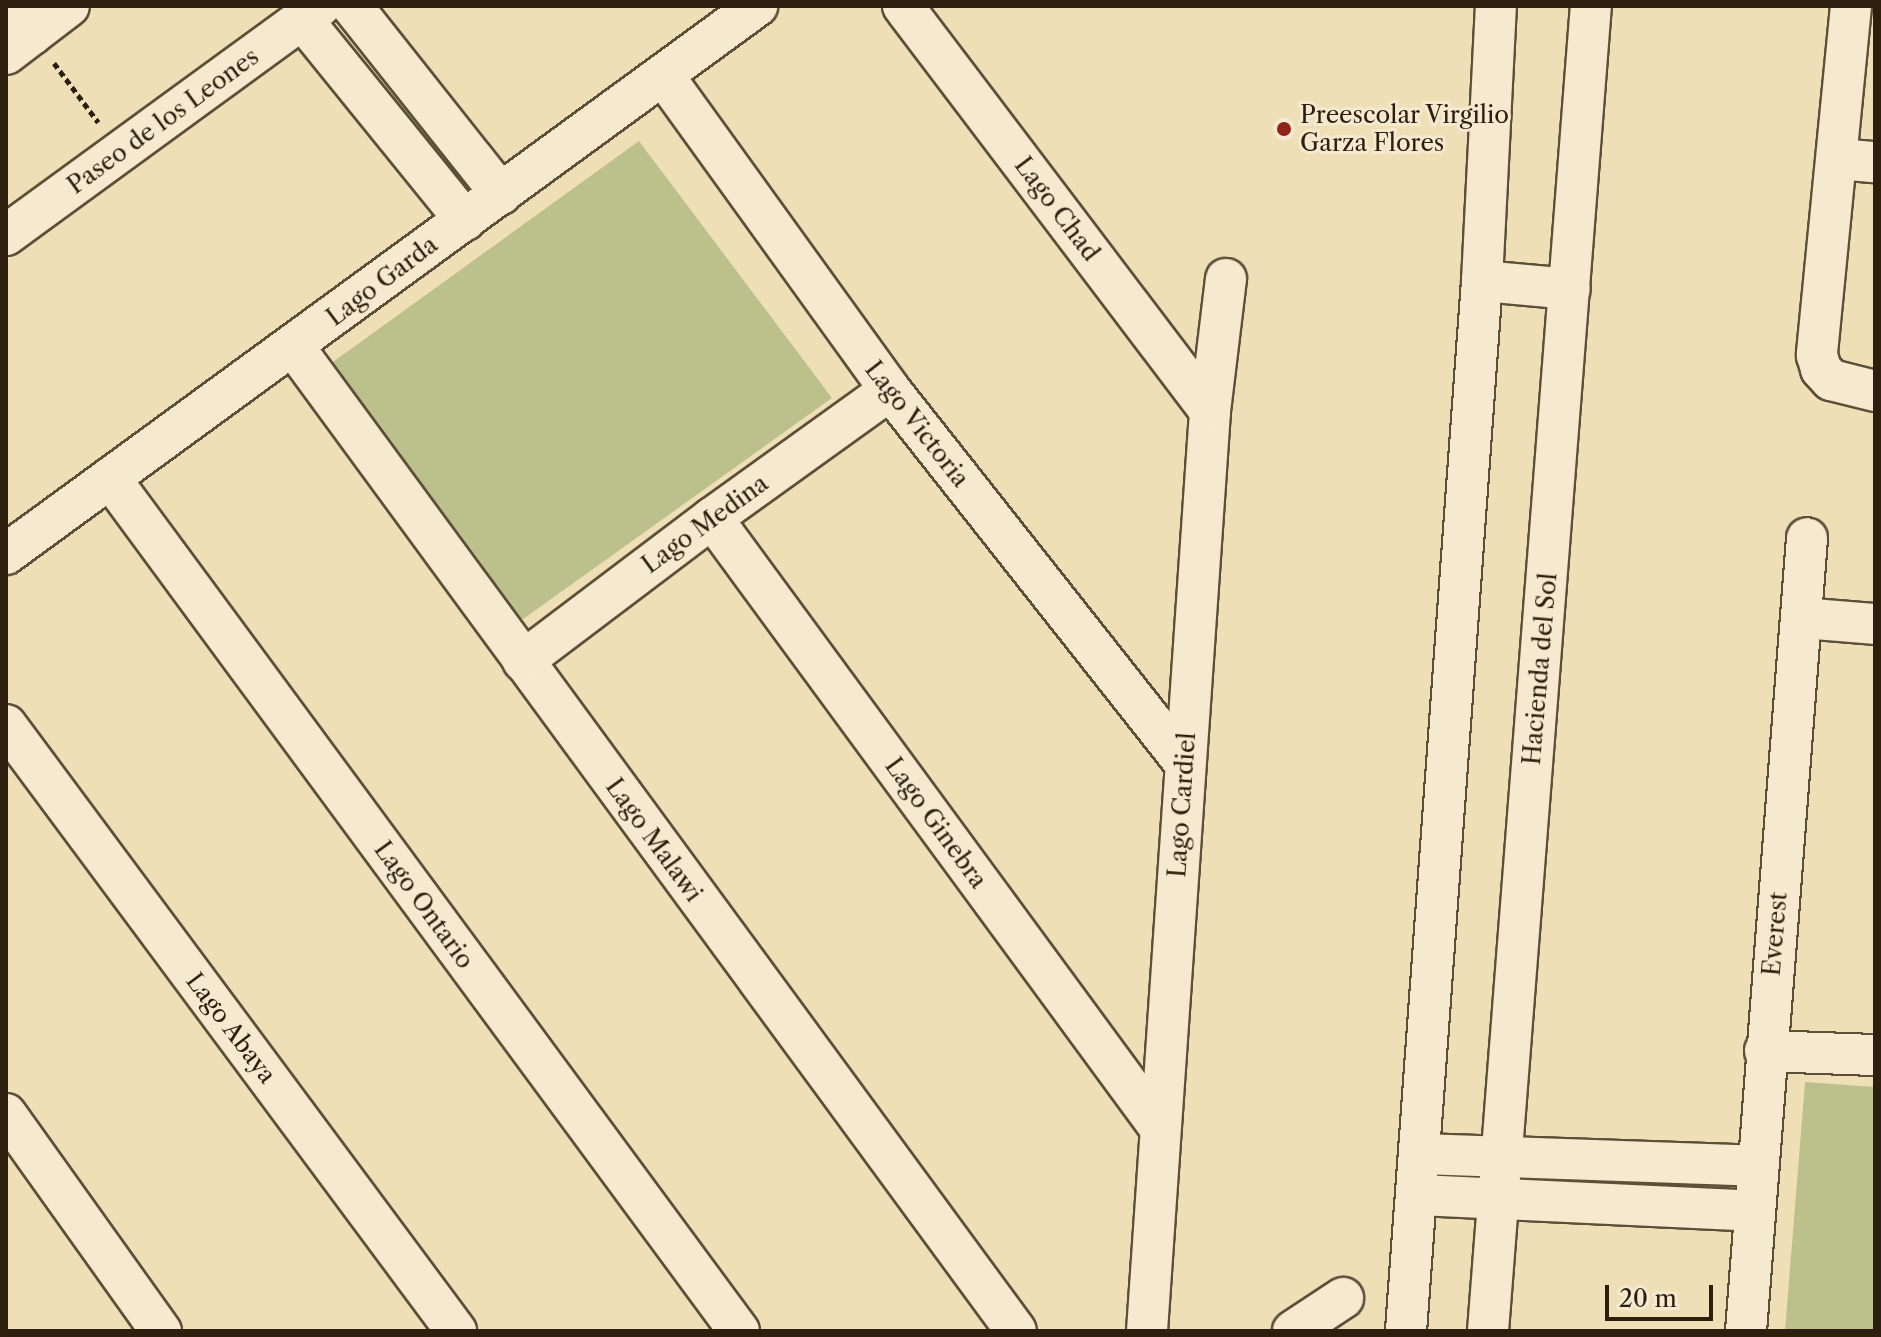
<!DOCTYPE html>
<html>
<head>
<meta charset="utf-8">
<style>
	body { margin:0 }
	#map { position:relative; width:1881px; height:1337px; overflow:hidden; background:#efdfb7; font-family:"Libre Caslon Text",serif }
	div>[style] { position:absolute }
	.green>* { inset:0; background:#bcc18c }
	.path>* { height:5px; margin-top:-2.5px; transform-origin:0; background:repeating-linear-gradient(90deg,#2c1f0d 0 6px,transparent 0 10px) }
	.roads { filter:drop-shadow(2px 0 #5d4f38) drop-shadow(-2px 0 #5d4f38) drop-shadow(0 2px #5d4f38) drop-shadow(0 -2px #5d4f38) }
	.minor>* { height:40px; margin:-20px; padding:0 20px; transform-origin:20px; border-radius:20px; background:#f5ead0 }
	.dots>* { width:22px; height:22px; translate:-50% -50%; box-sizing:border-box; border:4px solid #f5ead0; border-radius:50% }
	span { translate:-50% -50%; white-space:nowrap; text-align:center; line-height:1.15; -webkit-text-stroke:6px #f5ead0; paint-order:stroke }
	.poi-label { font-size:24px; color:#2c1f0d }
	.left { translate:0 -50%; text-align:left }
	.street-label { font-size:24px; color:#2c1f0d }
	.frame { position:absolute; inset:0; border:8px solid #2c1f0d; pointer-events:none }
	.scale { position:absolute; left:1605px; top:1285px; width:108px; height:36px; box-sizing:border-box; border:4px solid #2c1f0d; border-top:0; padding-left:10px; font-size:24px; line-height:28px; white-space:nowrap; color:#2c1f0d; -webkit-text-stroke:6px #f5ead0; paint-order:stroke }
</style>
</head>
<body>
<div id="map">
	<div class="green">
		<i style="clip-path:polygon(639px 141px,832px 398px,512px 627px,326px 367px)"></i>
		<i style="clip-path:polygon(1805px 1082px,1875px 1087px,1875px 1331px,1785px 1331px)"></i>
	</div>
	<div class="path">
		<i style="left:54px;top:63px;width:74px;rotate:53.3deg"></i>
	</div>
	<div class="roads">
		<div class="minor">
			<i style="left:10px;top:6px;width:36px;rotate:52deg"></i>
			<i style="left:352px;top:6px;width:240px;rotate:51.6deg"></i>
			<i style="left:903px;top:6px;width:508px;rotate:52.84deg"></i>
			<i style="left:1851px;top:6px;width:351px;rotate:95.6deg"></i>
			<i style="left:1817px;top:355px;width:15px;rotate:74deg"></i>
			<i style="left:1821px;top:369px;width:15px;rotate:48deg"></i>
			<i style="left:1831px;top:380px;width:45px;rotate:14deg"></i>
			<i style="left:302px;top:19px;width:259px;rotate:51deg"></i>
			<i style="left:6px;top:54px;width:79px;rotate:-37.3deg"></i>
			<i style="left:663px;top:75px;width:388px;rotate:54.2deg"></i>
			<i style="left:890px;top:390px;width:474px;rotate:51.7deg"></i>
			<i style="left:1838px;top:159px;width:37px;rotate:5deg"></i>
			<i style="left:6px;top:235px;width:389px;rotate:-36.1deg"></i>
			<i style="left:1482px;top:281px;width:88px;rotate:5.2deg"></i>
			<i style="left:294px;top:347px;width:1220px;rotate:53.73deg"></i>
			<i style="left:110px;top:478px;width:1060px;rotate:53.6deg"></i>
			<i style="left:712px;top:518px;width:757px;rotate:53.71deg"></i>
			<i style="left:6px;top:554px;width:930px;rotate:-36.12deg"></i>
			<i style="left:1802px;top:618px;width:73px;rotate:4.7deg"></i>
			<i style="left:523px;top:661px;width:237px;rotate:-37.1deg"></i>
			<i style="left:712px;top:518px;width:219px;rotate:-35.7deg"></i>
			<i style="left:6px;top:725px;width:755px;rotate:53.4deg"></i>
			<i style="left:1765px;top:1051px;width:110px;rotate:2.1deg"></i>
			<i style="left:6px;top:1114px;width:267px;rotate:54.5deg"></i>
			<i style="left:1421px;top:1154px;width:336px;rotate:2deg"></i>
			<i style="left:1419px;top:1195px;width:335px;rotate:2.7deg"></i>
			<i style="left:1147px;top:1331px;width:922px;rotate:-86.08deg"></i>
			<i style="left:1210px;top:411px;width:133px;rotate:-83.1deg"></i>
			<i style="left:1293px;top:1331px;width:60px;rotate:-33.4deg"></i>
			<i style="left:1406px;top:1331px;width:1053px;rotate:-85.86deg"></i>
			<i style="left:1482px;top:281px;width:275px;rotate:-87.1deg"></i>
			<i style="left:1488px;top:1331px;width:1329px;rotate:-85.56deg"></i>
			<i style="left:1746px;top:1331px;width:795px;rotate:-85.6deg"></i>
		</div>
	</div>
	<div class="dots">
		<i style="left:1284px;top:129px;background:#8f2418"></i>
	</div>
	<div class="poi-label">
		<span class="left" style="left:1300px;top:129px">Preescolar Virgilio<br>Garza Flores</span>
	</div>
	<div class="street-label">
		<span style="left:163px;top:121px;rotate:-36deg">Paseo de los Leones</span>
		<span style="left:1057px;top:209px;rotate:53deg">Lago Chad</span>
		<span style="left:382px;top:281px;rotate:-37deg">Lago Garda</span>
		<span style="left:917px;top:424px;rotate:52deg">Lago Victoria</span>
		<span style="left:705px;top:524px;rotate:-36deg">Lago Medina</span>
		<span style="left:1540px;top:669px;rotate:-85deg">Hacienda del Sol</span>
		<span style="left:1182px;top:805px;rotate:-86deg">Lago Cardiel</span>
		<span style="left:936px;top:823px;rotate:54deg">Lago Ginebra</span>
		<span style="left:654px;top:840px;rotate:54deg">Lago Malawi</span>
		<span style="left:424px;top:905px;rotate:54deg">Lago Ontario</span>
		<span style="left:1775px;top:934px;rotate:-85deg">Everest</span>
		<span style="left:231px;top:1028px;rotate:53deg">Lago Abaya</span>
	</div>
	<div class="frame"></div>
	<div class="scale">20 m</div>
</div>
</body>
</html>
